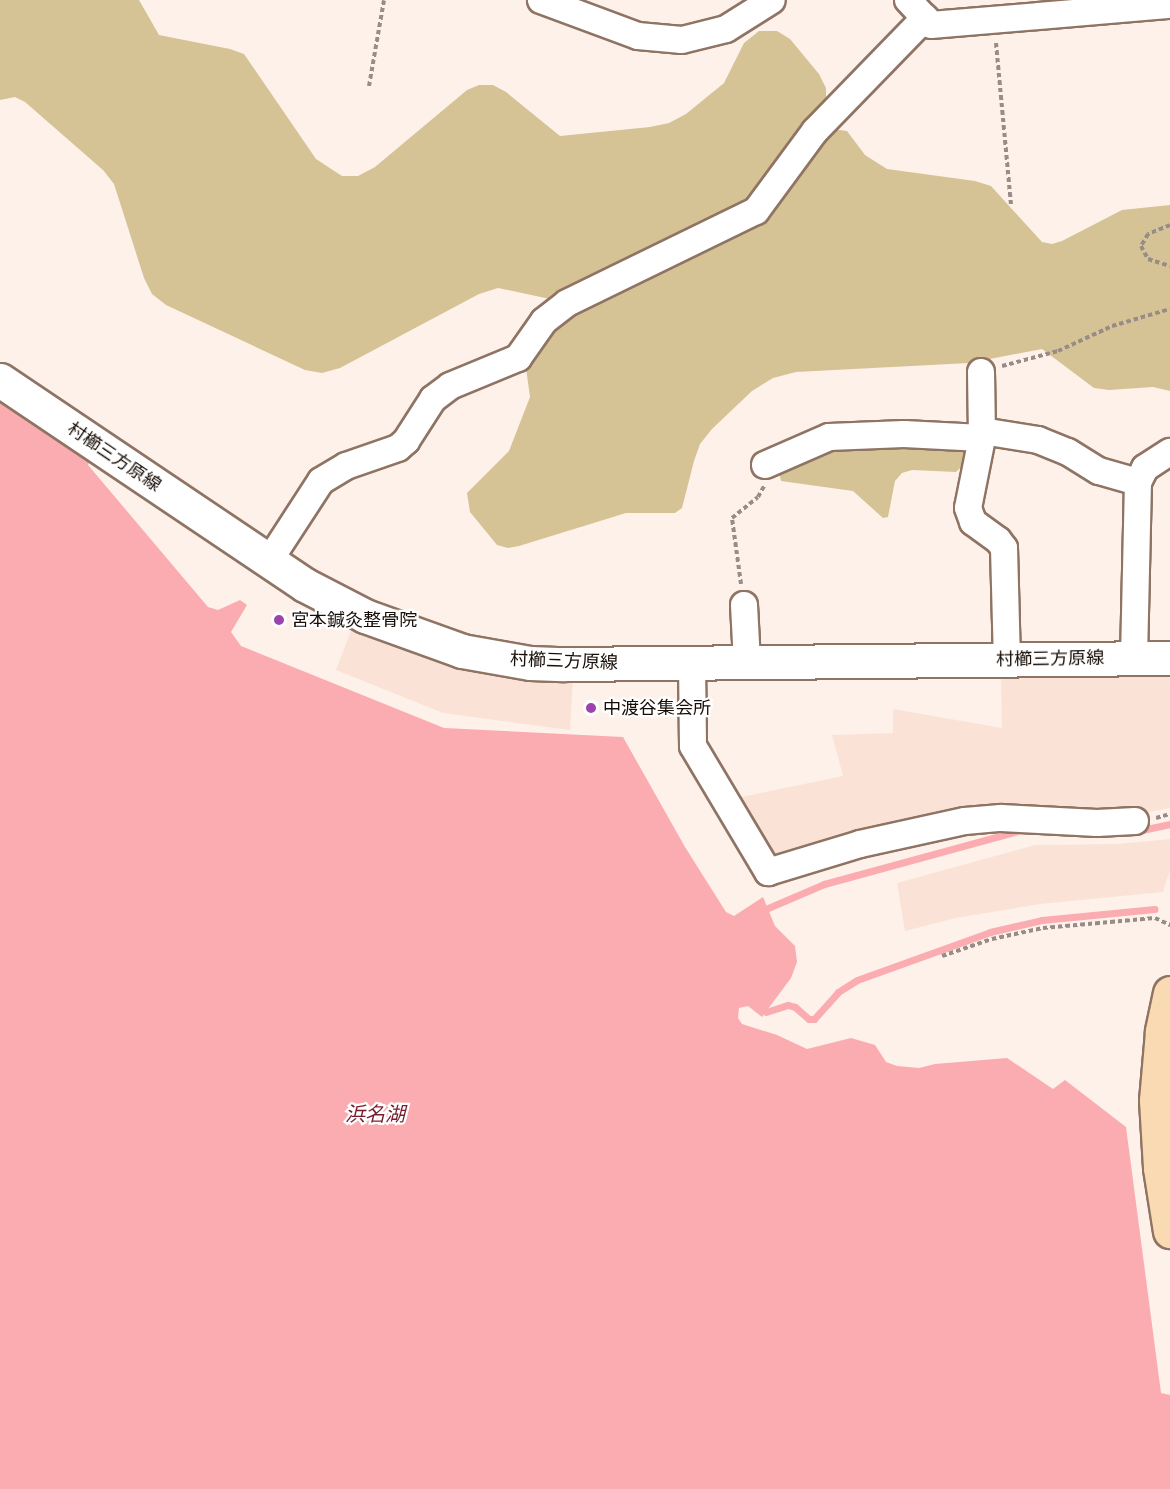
<!DOCTYPE html>
<html>
<head>
<meta charset="utf-8">
<style>
	body { margin:0 }
	#map { position:relative; width:1170px; height:1489px; overflow:hidden; background:#fdf1ea; font-family:Karla,"Noto Sans JP",sans-serif }
	div>[style] { position:absolute }
	.built>* { inset:0; background:#fae3d6 }
	.green>* { inset:0; background:#d6c395 }
	.water>* { inset:0; background:#fbacb1 }
	.stream>* { height:7px; margin:-3.5px; padding:0 3.5px; transform-origin:3.5px; border-radius:3.5px; background:#fbacb1 }
	.path>* { height:4px; margin-top:-2px; transform-origin:0; background:repeating-linear-gradient(90deg,#988d86 0 4.5px,transparent 0 7.5px) }
	.roads { filter:drop-shadow(2px 0 #8f7464) drop-shadow(-2px 0 #8f7464) drop-shadow(0 2px #8f7464) drop-shadow(0 -2px #8f7464) }
	.minor>* { height:26px; margin:-13px; padding:0 13px; transform-origin:13px; border-radius:13px; background:#fff }
	.secondary>* { height:33px; margin:-16.5px; padding:0 16.5px; transform-origin:16.5px; border-radius:16.5px; background:#fff }
	.primary>* { height:33px; margin:-16.5px; padding:0 16.5px; transform-origin:16.5px; border-radius:16.5px; background:#fadab3 }
	.dots>* { width:16px; height:16px; translate:-50% -50%; box-sizing:border-box; border:3px solid #fff; border-radius:50% }
	span { translate:-50% -50%; white-space:nowrap; text-align:center; line-height:1.15; -webkit-text-stroke:4.5px #fff; paint-order:stroke }
	.street-label { font-size:18px; color:#180e08 }
	.poi-label { font-size:18px; color:#180e08 }
	.left { translate:0 -50%; text-align:left }
	.water-label { font-size:20px; color:#761d2c; font-style:italic }
</style>
</head>
<body>
<div id="map">
	<div class="built">
		<i style="clip-path:polygon(352px 628px,458px 667px,529px 679px,573px 680px,570px 730px,443px 713px,336px 670px)"></i>
		<i style="clip-path:polygon(1170px 674px,1170px 808px,1134px 815px,1019px 812px,777px 862px,732px 799px,843px 776px,832px 735px,893px 733px,893px 709px,1002px 728px,1001px 676px)"></i>
		<i style="clip-path:polygon(1170px 839px,1170px 870px,1163px 892px,1040px 904px,956px 918px,905px 931px,897px 883px,1035px 845px,1118px 844px)"></i>
	</div>
	<div class="green">
		<i style="clip-path:polygon(0 0,139px 0,159px 35px,230px 49px,244px 54px,316px 159px,342px 176px,358px 176px,375px 167px,467px 90px,479px 85px,493px 85px,506px 92px,560px 136px,650px 127px,669px 123px,686px 114px,724px 83px,744px 43px,759px 31px,777px 31px,790px 39px,819px 74px,826px 88px,826px 104px,758px 198px,565px 295px,550px 299px,498px 288px,479px 294px,340px 368px,322px 373px,305px 370px,166px 305px,152px 294px,144px 278px,114px 184px,103px 170px,25px 102px,15px 97px,0 100px)"></i>
		<i style="clip-path:polygon(832px 129px,847px 131px,865px 155px,887px 169px,975px 181px,991px 186px,1042px 242px,1052px 244px,1062px 241px,1122px 210px,1170px 205px,1170px 391px,1153px 387px,1109px 390px,1094px 388px,1042px 349px,969px 363px,796px 372px,773px 378px,752px 391px,712px 429px,700px 444px,694px 461px,682px 508px,675px 513px,626px 513px,519px 546px,508px 548px,497px 545px,470px 512px,467px 493px,509px 451px,530px 397px,526px 368px,529px 360px,560px 318px,751px 223px)"></i>
		<i style="clip-path:polygon(821px 446px,965px 447px,965px 453px,962px 466px,956px 472px,912px 470px,902px 473px,895px 481px,888px 517px,883px 518px,853px 491px,781px 481px,778px 468px)"></i>
	</div>
	<div class="water">
		<i style="clip-path:polygon(0 400px,90px 460px,88px 465px,208px 607px,218px 610px,240px 600px,247px 605px,231px 632px,241px 646px,444px 728px,623px 737px,685px 847px,726px 912px,734px 916px,763px 897px,775px 926px,795px 946px,797px 962px,791px 978px,762px 1017px,748px 1006px,739px 1008px,738px 1018px,742px 1024px,777px 1035px,807px 1049px,851px 1038px,875px 1045px,886px 1062px,897px 1066px,919px 1068px,935px 1064px,1007px 1058px,1053px 1089px,1065px 1080px,1126px 1127px,1161px 1393px,1170px 1395px,1170px 1489px,0 1489px)"></i>
	</div>
	<div class="stream">
		<i style="left:1137px;top:831px;width:34px;rotate:-12deg"></i>
		<i style="left:768px;top:908px;width:61px;rotate:-23.2deg"></i>
		<i style="left:824px;top:884px;width:204px;rotate:-15.3deg"></i>
		<i style="left:766px;top:1012px;width:23px;rotate:-18deg"></i>
		<i style="left:788px;top:1005px;width:7px;rotate:16deg"></i>
		<i style="left:795px;top:1007px;width:18px;rotate:41deg"></i>
		<i style="left:809px;top:1019px;width:5px"></i>
		<i style="left:814px;top:1019px;width:36px;rotate:-48deg"></i>
		<i style="left:838px;top:992px;width:22px;rotate:-32deg"></i>
		<i style="left:857px;top:980px;width:141px;rotate:-19.8deg"></i>
		<i style="left:990px;top:932px;width:53px;rotate:-13deg"></i>
		<i style="left:1042px;top:920px;width:113px;rotate:-5.6deg"></i>
	</div>
	<div class="path">
		<i style="left:996px;top:43px;width:164px;rotate:84.7deg"></i>
		<i style="left:369px;top:86px;width:87px;rotate:-80.1deg"></i>
		<i style="left:1170px;top:225px;width:24px;rotate:158deg"></i>
		<i style="left:1148px;top:234px;width:14px;rotate:120deg"></i>
		<i style="left:1141px;top:246px;width:15px;rotate:62deg"></i>
		<i style="left:1148px;top:259px;width:23px;rotate:18deg"></i>
		<i style="left:1002px;top:366px;width:58px;rotate:-15deg"></i>
		<i style="left:1058px;top:351px;width:60px;rotate:-24.8deg"></i>
		<i style="left:1112px;top:326px;width:60px;rotate:-16.3deg"></i>
		<i style="left:741px;top:584px;width:67px;rotate:-97.8deg"></i>
		<i style="left:732px;top:518px;width:33px;rotate:-39deg"></i>
		<i style="left:758px;top:497px;width:13px;rotate:-61deg"></i>
		<i style="left:1156px;top:818px;width:15px;rotate:-16deg"></i>
		<i style="left:942px;top:956px;width:53px;rotate:-18.8deg"></i>
		<i style="left:992px;top:939px;width:52px;rotate:-12.2deg"></i>
		<i style="left:1043px;top:928px;width:112px;rotate:-5.1deg"></i>
		<i style="left:1155px;top:918px;width:17px;rotate:25deg"></i>
	</div>
	<div class="roads">
		<div class="minor">
			<i style="left:541px;top:0;width:103px;rotate:20.4deg"></i>
			<i style="left:638px;top:36px;width:44px;rotate:5.2deg"></i>
			<i style="left:682px;top:40px;width:45px;rotate:-14deg"></i>
			<i style="left:726px;top:29px;width:54px;rotate:-32.2deg"></i>
			<i style="left:908px;top:0;width:34px;rotate:47deg"></i>
			<i style="left:931px;top:25px;width:240px;rotate:-4.8deg"></i>
			<i style="left:981px;top:372px;width:66px;rotate:89.1deg"></i>
			<i style="left:982px;top:438px;width:71px;rotate:101.3deg"></i>
			<i style="left:968px;top:508px;width:15px;rotate:70deg"></i>
			<i style="left:973px;top:522px;width:31px;rotate:36deg"></i>
			<i style="left:998px;top:540px;width:10px;rotate:53deg"></i>
			<i style="left:1004px;top:548px;width:111px;rotate:88.5deg"></i>
			<i style="left:982px;top:431px;width:57px;rotate:9.1deg"></i>
			<i style="left:1038px;top:440px;width:32px;rotate:22deg"></i>
			<i style="left:1068px;top:452px;width:36px;rotate:32deg"></i>
			<i style="left:1099px;top:471px;width:41px;rotate:15.8deg"></i>
			<i style="left:765px;top:465px;width:70px;rotate:-23.6deg"></i>
			<i style="left:829px;top:437px;width:75px;rotate:-2.3deg"></i>
			<i style="left:904px;top:434px;width:78px;rotate:2.9deg"></i>
			<i style="left:269px;top:561px;width:95px;rotate:-57deg"></i>
			<i style="left:321px;top:481px;width:29px;rotate:-31deg"></i>
			<i style="left:346px;top:466px;width:55px;rotate:-19.1deg"></i>
			<i style="left:398px;top:448px;width:11px;rotate:-41deg"></i>
			<i style="left:406px;top:441px;width:50px;rotate:-57.3deg"></i>
			<i style="left:433px;top:399px;width:21px;rotate:-37deg"></i>
			<i style="left:450px;top:386px;width:74px;rotate:-22.4deg"></i>
			<i style="left:518px;top:358px;width:45px;rotate:-54.9deg"></i>
			<i style="left:544px;top:321px;width:29px;rotate:-38deg"></i>
			<i style="left:567px;top:303px;width:210px;rotate:-26deg"></i>
			<i style="left:756px;top:211px;width:99px;rotate:-53.6deg"></i>
			<i style="left:815px;top:131px;width:158px;rotate:-45.8deg"></i>
			<i style="left:744px;top:605px;width:57px;rotate:87deg"></i>
			<i style="left:1134px;top:658px;width:176px;rotate:-88.7deg"></i>
			<i style="left:1138px;top:482px;width:16px;rotate:-63deg"></i>
			<i style="left:1145px;top:468px;width:30px;rotate:-33deg"></i>
			<i style="left:692px;top:663px;width:83px;rotate:89.3deg"></i>
			<i style="left:693px;top:746px;width:147px;rotate:59.2deg"></i>
			<i style="left:768px;top:872px;width:96px;rotate:-16.9deg"></i>
			<i style="left:860px;top:844px;width:107px;rotate:-12.4deg"></i>
			<i style="left:965px;top:821px;width:36px;rotate:-5deg"></i>
			<i style="left:1001px;top:818px;width:96px;rotate:3deg"></i>
			<i style="left:1097px;top:823px;width:38px;rotate:-3deg"></i>
		</div>
		<div class="secondary">
			<i style="left:0;top:380px;width:367px;rotate:33.9deg"></i>
			<i style="left:305px;top:585px;width:68px;rotate:27.3deg"></i>
			<i style="left:365px;top:616px;width:103px;rotate:19.8deg"></i>
			<i style="left:462px;top:651px;width:69px;rotate:10deg"></i>
			<i style="left:530px;top:663px;width:34px;rotate:2deg"></i>
			<i style="left:564px;top:664px;width:606px;rotate:-0.57deg"></i>
		</div>
		<div class="primary">
			<i style="left:1170px;top:993px;width:40px;rotate:102deg"></i>
			<i style="left:1162px;top:1032px;width:68px;rotate:95deg"></i>
			<i style="left:1156px;top:1100px;width:68px;rotate:86.6deg"></i>
			<i style="left:1160px;top:1168px;width:64px;rotate:81deg"></i>
		</div>
	</div>
	<div class="dots">
		<i style="left:279px;top:620px;background:#9d43ae"></i>
		<i style="left:591px;top:708px;background:#9d43ae"></i>
	</div>
	<div class="street-label">
		<span style="left:114px;top:457px;rotate:34deg">村櫛三方原線</span>
		<span style="left:1050px;top:659px;rotate:-1deg">村櫛三方原線</span>
		<span style="left:564px;top:661px;rotate:2deg">村櫛三方原線</span>
	</div>
	<div class="poi-label">
		<span class="left" style="left:291px;top:620px">宮本鍼灸整骨院</span>
		<span class="left" style="left:603px;top:708px">中渡谷集会所</span>
	</div>
	<div class="water-label">
		<span style="left:375px;top:1114px">浜名湖</span>
	</div>
</div>
</body>
</html>
